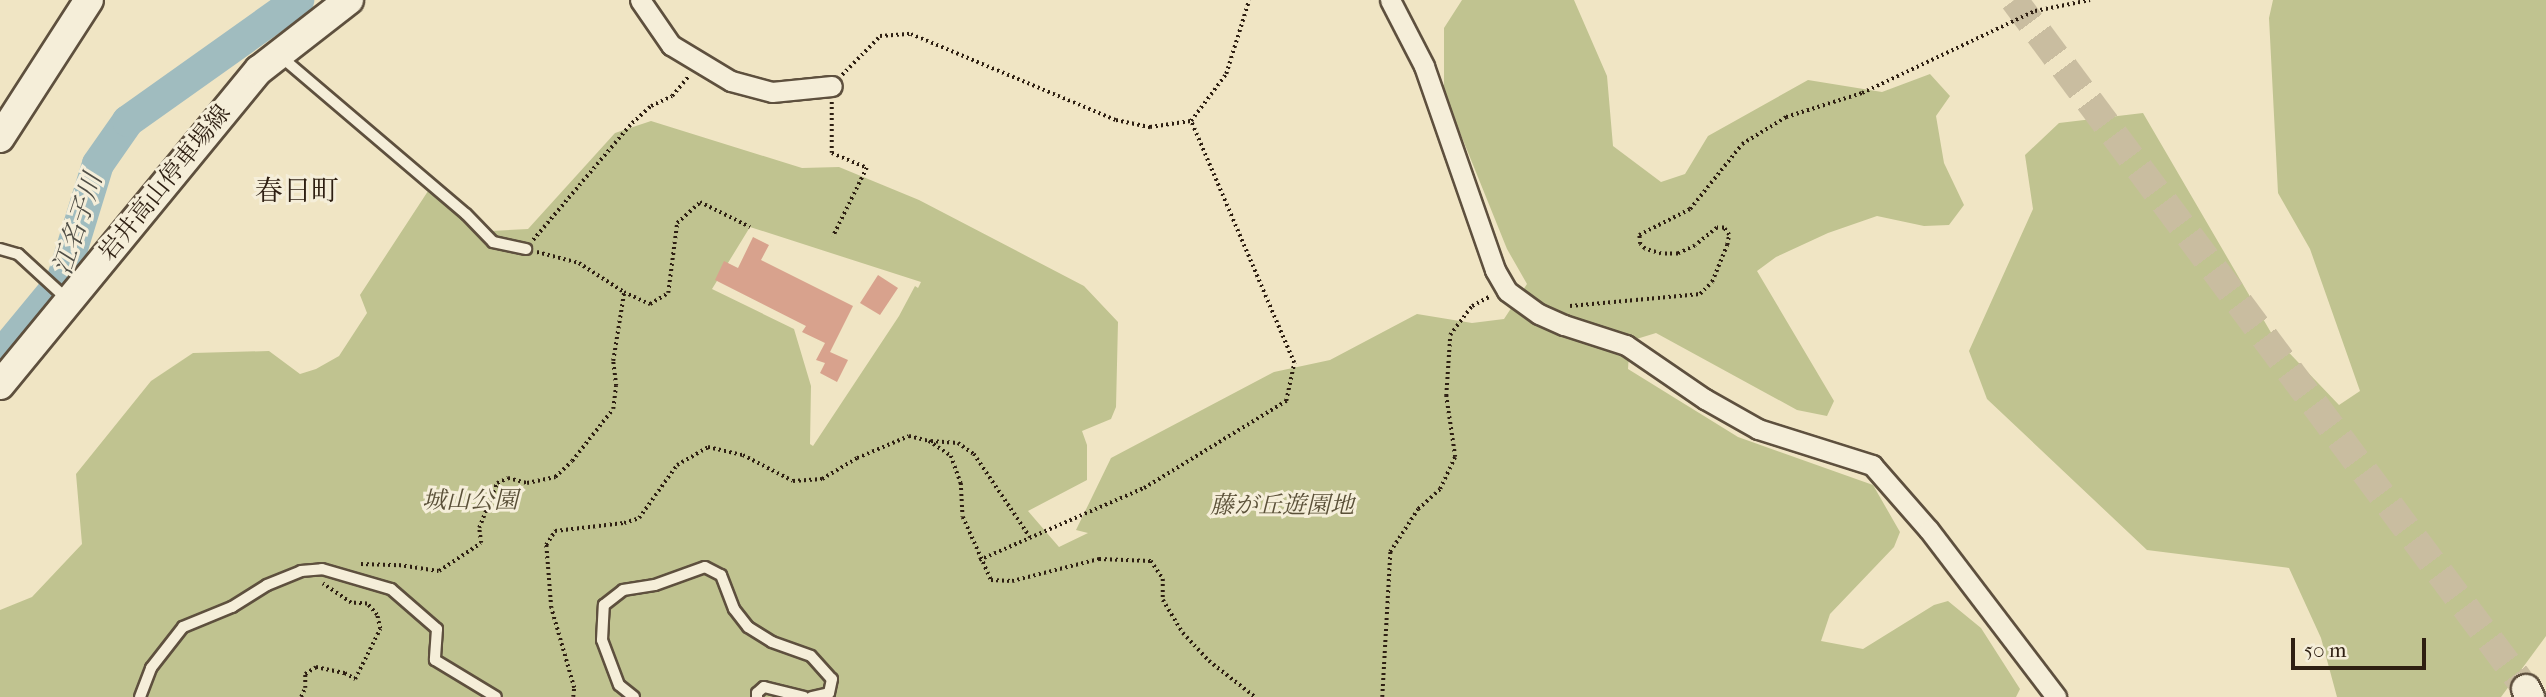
<!DOCTYPE html>
<html>
<head>
<meta charset="utf-8">
<style>
	body { margin:0 }
	#map { position:relative; width:2546px; height:697px; overflow:hidden; background:#f0e5c4; font-family:"IM FELL French Canon","Noto Serif JP",serif }
	div>[style] { position:absolute }
	.green>* { inset:0; background:#c0c390 }
	.river>* { height:32px; margin:-16px; padding:0 16px; transform-origin:16px; border-radius:16px; background:#a0bcbf }
	.building>* { inset:0; background:#d8a28d }
	.secondary-tunnel>* { height:28px; margin-top:-14px; transform-origin:0; background:repeating-linear-gradient(90deg,#c9bda0 0 28px,transparent 0 42px) }
	.path>* { height:3.5px; margin-top:-1.75px; transform-origin:0; background:repeating-linear-gradient(90deg,#2e1f12 0 2px,transparent 0 5.5px) }
	.roads { filter:drop-shadow(2px 0 #5e503e) drop-shadow(-2px 0 #5e503e) drop-shadow(0 2px #5e503e) drop-shadow(0 -2px #5e503e) }
	.lane>* { height:10px; margin:-5px; padding:0 5px; transform-origin:5px; border-radius:5px; background:#f5eed9 }
	.street>* { height:19px; margin:-9.5px; padding:0 9.5px; transform-origin:9.5px; border-radius:9.5px; background:#f5eed9 }
	.secondary>* { height:28px; margin:-14px; padding:0 14px; transform-origin:14px; border-radius:14px; background:#f5eed9 }
	span { translate:-50% -50%; white-space:nowrap; text-align:center; line-height:1.15; -webkit-text-stroke:6px #f5eed9; paint-order:stroke }
	.street-label { font-size:24px; color:#2e1f12 }
	.park-label { font-size:24px; color:#5a5038; font-style:italic }
	.water-label { font-size:26px; color:#504e46; font-style:italic }
	.quarter-label { font-size:28px; color:#2e1f12 }
	.scale { position:absolute; left:2291px; top:638px; width:135px; height:32px; box-sizing:border-box; border:4px solid #2e1f12; border-top:0; padding-left:9px; font-size:21px; line-height:24px; white-space:nowrap; color:#2e1f12; -webkit-text-stroke:5px #f5eed9; paint-order:stroke }
</style>
</head>
<body>
<div id="map">
	<div class="green">
		<i style="clip-path:polygon(evenodd,1462px 0,1574px 0,1607px 76px,1613px 146px,1661px 182px,1685px 174px,1708px 136px,1808px 80px,1882px 92px,1930px 74px,1950px 96px,1936px 116px,1944px 163px,1964px 205px,1949px 225px,1924px 226px,1877px 216px,1828px 233px,1776px 257px,1757px 271px,1834px 401px,1827px 416px,1797px 410px,1656px 333px,1630px 341px,1628px 369px,1738px 437px,1873px 485px,1900px 532px,1894px 547px,1830px 614px,1821px 641px,1863px 649px,1934px 605px,1948px 601px,1981px 628px,2020px 689px,2016px 697px,0 697px,0 610px,32px 597px,82px 544px,76px 474px,151px 381px,193px 353px,269px 351px,300px 374px,316px 369px,339px 356px,367px 313px,360px 295px,430px 188px,473px 232px,528px 229px,615px 133px,651px 121px,802px 168px,839px 167px,919px 200px,1084px 286px,1118px 322px,1116px 407px,1111px 419px,1082px 431px,1087px 445px,1087px 480px,1028px 511px,1059px 547px,1088px 533px,1076px 530px,1111px 458px,1274px 372px,1330px 360px,1417px 314px,1472px 323px,1504px 319px,1527px 284px,1507px 249px,1444px 93px,1444px 28px,1462px 0,750px 227px,921px 282px,918px 288px,915px 286px,899px 316px,813px 446px,810px 444px,811px 386px,794px 329px,712px 289px,750px 227px)"></i>
		<i style="clip-path:polygon(2273px 0,2546px 0,2546px 636px,2501px 697px,2337px 697px,2321px 638px,2289px 568px,2147px 550px,1987px 399px,1969px 351px,2033px 209px,2025px 155px,2059px 123px,2143px 113px,2273px 336px,2339px 405px,2360px 391px,2310px 249px,2278px 193px,2269px 18px)"></i>
	</div>
	<div class="river">
		<i style="left:0;top:356px;width:97px;rotate:-50.4deg"></i>
		<i style="left:62px;top:281px;width:122px;rotate:-72.9deg"></i>
		<i style="left:98px;top:164px;width:52px;rotate:-55.1deg"></i>
		<i style="left:128px;top:121px;width:209px;rotate:-35.4deg"></i>
	</div>
	<div class="building">
		<i style="clip-path:polygon(753px 237px,769px 245px,761px 260px,853px 306px,830px 352px,848px 360px,837px 382px,820px 373px,825px 363px,816px 360px,825px 343px,802px 332px,806px 326px,715px 280px,724px 261px,738px 268px)"></i>
		<i style="clip-path:polygon(878px 275px,898px 288px,880px 315px,860px 303px)"></i>
	</div>
	<div class="secondary-tunnel">
		<i style="left:2014px;top:0;width:858px;rotate:53.38deg"></i>
	</div>
	<div class="path">
		<i style="left:842px;top:75px;width:54px;rotate:-45.7deg"></i>
		<i style="left:880px;top:36px;width:31px;rotate:-4deg"></i>
		<i style="left:911px;top:34px;width:222px;rotate:22.8deg"></i>
		<i style="left:1116px;top:120px;width:35px;rotate:12deg"></i>
		<i style="left:1150px;top:127px;width:41px;rotate:-8.3deg"></i>
		<i style="left:1191px;top:121px;width:59px;rotate:-53.3deg"></i>
		<i style="left:1226px;top:74px;width:77px;rotate:-72.7deg"></i>
		<i style="left:832px;top:102px;width:51px;rotate:90deg"></i>
		<i style="left:832px;top:153px;width:38px;rotate:23deg"></i>
		<i style="left:867px;top:168px;width:77px;rotate:116.2deg"></i>
		<i style="left:533px;top:240px;width:153px;rotate:-49.8deg"></i>
		<i style="left:632px;top:123px;width:25px;rotate:-42deg"></i>
		<i style="left:651px;top:106px;width:23px;rotate:-25deg"></i>
		<i style="left:672px;top:96px;width:25px;rotate:-50deg"></i>
		<i style="left:537px;top:252px;width:43px;rotate:14.7deg"></i>
		<i style="left:579px;top:263px;width:54px;rotate:32.8deg"></i>
		<i style="left:624px;top:292px;width:29px;rotate:25deg"></i>
		<i style="left:650px;top:304px;width:21px;rotate:-31deg"></i>
		<i style="left:668px;top:293px;width:71px;rotate:-82.7deg"></i>
		<i style="left:677px;top:223px;width:31px;rotate:-42deg"></i>
		<i style="left:700px;top:202px;width:56px;rotate:26.6deg"></i>
		<i style="left:1570px;top:306px;width:131px;rotate:-5.3deg"></i>
		<i style="left:1700px;top:294px;width:17px;rotate:-45deg"></i>
		<i style="left:1712px;top:282px;width:40px;rotate:-68deg"></i>
		<i style="left:1727px;top:245px;width:10px;rotate:-79deg"></i>
		<i style="left:1729px;top:235px;width:9px;rotate:-126deg"></i>
		<i style="left:1724px;top:228px;width:7px;rotate:180deg"></i>
		<i style="left:1717px;top:228px;width:28px;rotate:141deg"></i>
		<i style="left:1695px;top:246px;width:19px;rotate:155deg"></i>
		<i style="left:1678px;top:254px;width:17px;rotate:180deg"></i>
		<i style="left:1661px;top:254px;width:17px;rotate:-163deg"></i>
		<i style="left:1645px;top:249px;width:7px;rotate:-135deg"></i>
		<i style="left:1640px;top:244px;width:9px;rotate:-96deg"></i>
		<i style="left:1639px;top:235px;width:57px;rotate:-27deg"></i>
		<i style="left:1690px;top:209px;width:83px;rotate:-51.3deg"></i>
		<i style="left:1742px;top:144px;width:52px;rotate:-31.5deg"></i>
		<i style="left:1786px;top:117px;width:80px;rotate:-17.5deg"></i>
		<i style="left:1862px;top:93px;width:191px;rotate:-25.4deg"></i>
		<i style="left:2035px;top:11px;width:56px;rotate:-11.3deg"></i>
		<i style="left:931px;top:441px;width:27px;rotate:4deg"></i>
		<i style="left:958px;top:443px;width:19px;rotate:35deg"></i>
		<i style="left:974px;top:454px;width:100px;rotate:56deg"></i>
		<i style="left:979px;top:560px;width:180px;rotate:-23.6deg"></i>
		<i style="left:1144px;top:488px;width:167px;rotate:-31.5deg"></i>
		<i style="left:1286px;top:401px;width:39px;rotate:-78deg"></i>
		<i style="left:1294px;top:363px;width:263px;rotate:-113.1deg"></i>
		<i style="left:361px;top:564px;width:38px;rotate:2deg"></i>
		<i style="left:399px;top:565px;width:40px;rotate:8.5deg"></i>
		<i style="left:439px;top:571px;width:50px;rotate:-33.7deg"></i>
		<i style="left:481px;top:543px;width:15px;rotate:-98deg"></i>
		<i style="left:479px;top:528px;width:48px;rotate:-68.2deg"></i>
		<i style="left:497px;top:483px;width:12px;rotate:-24deg"></i>
		<i style="left:508px;top:478px;width:20px;rotate:15deg"></i>
		<i style="left:527px;top:483px;width:29px;rotate:-12deg"></i>
		<i style="left:555px;top:477px;width:23px;rotate:-43deg"></i>
		<i style="left:572px;top:461px;width:66px;rotate:-51.7deg"></i>
		<i style="left:613px;top:409px;width:23px;rotate:-83deg"></i>
		<i style="left:616px;top:386px;width:25px;rotate:-97deg"></i>
		<i style="left:613px;top:361px;width:70px;rotate:-80.9deg"></i>
		<i style="left:301px;top:697px;width:10px;rotate:-66deg"></i>
		<i style="left:305px;top:688px;width:14px;rotate:-90deg"></i>
		<i style="left:305px;top:674px;width:13px;rotate:-32deg"></i>
		<i style="left:316px;top:667px;width:30px;rotate:12deg"></i>
		<i style="left:345px;top:673px;width:12px;rotate:31deg"></i>
		<i style="left:355px;top:679px;width:56px;rotate:-63.4deg"></i>
		<i style="left:380px;top:629px;width:14px;rotate:-102deg"></i>
		<i style="left:377px;top:615px;width:15px;rotate:-132deg"></i>
		<i style="left:367px;top:604px;width:16px;rotate:-176deg"></i>
		<i style="left:351px;top:603px;width:34px;rotate:-146deg"></i>
		<i style="left:573px;top:697px;width:9px;rotate:-84deg"></i>
		<i style="left:574px;top:688px;width:83px;rotate:-106deg"></i>
		<i style="left:551px;top:608px;width:63px;rotate:-94.5deg"></i>
		<i style="left:546px;top:545px;width:17px;rotate:-57deg"></i>
		<i style="left:555px;top:531px;width:69px;rotate:-6.6deg"></i>
		<i style="left:624px;top:523px;width:16px;rotate:-18deg"></i>
		<i style="left:639px;top:518px;width:65px;rotate:-54.4deg"></i>
		<i style="left:677px;top:465px;width:36px;rotate:-30deg"></i>
		<i style="left:708px;top:447px;width:36px;rotate:13deg"></i>
		<i style="left:743px;top:455px;width:56px;rotate:27.5deg"></i>
		<i style="left:793px;top:481px;width:29px;rotate:-4deg"></i>
		<i style="left:822px;top:479px;width:41px;rotate:-31deg"></i>
		<i style="left:857px;top:458px;width:56px;rotate:-22.9deg"></i>
		<i style="left:909px;top:436px;width:21px;rotate:14deg"></i>
		<i style="left:929px;top:441px;width:27px;rotate:34deg"></i>
		<i style="left:951px;top:456px;width:29px;rotate:70deg"></i>
		<i style="left:961px;top:483px;width:34px;rotate:87deg"></i>
		<i style="left:963px;top:517px;width:69px;rotate:66deg"></i>
		<i style="left:991px;top:580px;width:21px;rotate:3deg"></i>
		<i style="left:1012px;top:581px;width:90px;rotate:-14.2deg"></i>
		<i style="left:1099px;top:559px;width:52px;rotate:2.2deg"></i>
		<i style="left:1151px;top:561px;width:22px;rotate:56deg"></i>
		<i style="left:1163px;top:579px;width:21px;rotate:90deg"></i>
		<i style="left:1163px;top:600px;width:39px;rotate:59deg"></i>
		<i style="left:1183px;top:633px;width:38px;rotate:47deg"></i>
		<i style="left:1209px;top:661px;width:58px;rotate:38deg"></i>
		<i style="left:1382px;top:697px;width:145px;rotate:-86.8deg"></i>
		<i style="left:1390px;top:552px;width:51px;rotate:-56.9deg"></i>
		<i style="left:1418px;top:509px;width:30px;rotate:-42deg"></i>
		<i style="left:1440px;top:489px;width:35px;rotate:-65deg"></i>
		<i style="left:1455px;top:457px;width:62px;rotate:-98.4deg"></i>
		<i style="left:1446px;top:396px;width:61px;rotate:-86.2deg"></i>
		<i style="left:1450px;top:335px;width:36px;rotate:-53deg"></i>
		<i style="left:1472px;top:306px;width:21px;rotate:-28deg"></i>
	</div>
	<div class="roads">
		<div class="lane">
			<i style="left:279px;top:55px;width:245px;rotate:40.4deg"></i>
			<i style="left:466px;top:214px;width:39px;rotate:46deg"></i>
			<i style="left:493px;top:242px;width:34px;rotate:12deg"></i>
			<i style="left:0;top:249px;width:19px;rotate:16deg"></i>
			<i style="left:18px;top:254px;width:68px;rotate:42.6deg"></i>
			<i style="left:140px;top:697px;width:31px;rotate:-69deg"></i>
			<i style="left:151px;top:668px;width:52px;rotate:-52deg"></i>
			<i style="left:183px;top:627px;width:53px;rotate:-22.2deg"></i>
			<i style="left:232px;top:607px;width:41px;rotate:-32.2deg"></i>
			<i style="left:267px;top:585px;width:37px;rotate:-22deg"></i>
			<i style="left:301px;top:571px;width:21px;rotate:-5deg"></i>
			<i style="left:322px;top:569px;width:72px;rotate:16.2deg"></i>
			<i style="left:391px;top:589px;width:61px;rotate:41deg"></i>
			<i style="left:437px;top:629px;width:31px;rotate:94deg"></i>
			<i style="left:435px;top:660px;width:71px;rotate:31.2deg"></i>
			<i style="left:634px;top:697px;width:19px;rotate:-141deg"></i>
			<i style="left:619px;top:685px;width:48px;rotate:-110.7deg"></i>
			<i style="left:602px;top:640px;width:35px;rotate:-87deg"></i>
			<i style="left:604px;top:605px;width:24px;rotate:-38deg"></i>
			<i style="left:623px;top:590px;width:32px;rotate:-9deg"></i>
			<i style="left:655px;top:585px;width:53px;rotate:-19.8deg"></i>
			<i style="left:705px;top:567px;width:18px;rotate:27deg"></i>
			<i style="left:721px;top:575px;width:36px;rotate:69deg"></i>
			<i style="left:734px;top:609px;width:23px;rotate:52deg"></i>
			<i style="left:748px;top:627px;width:28px;rotate:32deg"></i>
			<i style="left:772px;top:642px;width:41px;rotate:19.7deg"></i>
			<i style="left:811px;top:656px;width:31px;rotate:48deg"></i>
			<i style="left:832px;top:679px;width:14px;rotate:102deg"></i>
			<i style="left:829px;top:693px;width:18px;rotate:167deg"></i>
			<i style="left:757px;top:697px;width:4px;rotate:-90deg"></i>
			<i style="left:757px;top:693px;width:9px;rotate:-41deg"></i>
			<i style="left:764px;top:687px;width:41px;rotate:14deg"></i>
		</div>
		<div class="street">
			<i style="left:640px;top:0;width:55px;rotate:55.4deg"></i>
			<i style="left:671px;top:45px;width:70px;rotate:31deg"></i>
			<i style="left:731px;top:81px;width:42px;rotate:15deg"></i>
			<i style="left:772px;top:92px;width:60px;rotate:-5.7deg"></i>
			<i style="left:1390px;top:0;width:74px;rotate:62.7deg"></i>
			<i style="left:1424px;top:66px;width:216px;rotate:70.8deg"></i>
			<i style="left:1495px;top:270px;width:24px;rotate:60deg"></i>
			<i style="left:1507px;top:291px;width:39px;rotate:36deg"></i>
			<i style="left:1539px;top:314px;width:27px;rotate:24deg"></i>
			<i style="left:1564px;top:325px;width:65px;rotate:17.9deg"></i>
			<i style="left:1626px;top:345px;width:96px;rotate:34.4deg"></i>
			<i style="left:1705px;top:399px;width:61px;rotate:29.5deg"></i>
			<i style="left:1758px;top:429px;width:120px;rotate:17.5deg"></i>
			<i style="left:1872px;top:465px;width:86px;rotate:48.8deg"></i>
			<i style="left:1929px;top:530px;width:210px;rotate:52.7deg"></i>
		</div>
		<div class="secondary">
			<i style="left:0;top:138px;width:164px;rotate:-57.2deg"></i>
			<i style="left:0;top:385px;width:408px;rotate:-50.6deg"></i>
			<i style="left:259px;top:70px;width:114px;rotate:-37.9deg"></i>
			<i style="left:2526px;top:689px;width:9px;rotate:63deg"></i>
		</div>
	</div>
	<div class="street-label">
		<span style="left:165px;top:183px;rotate:-51deg">岩井高山停車場線</span>
	</div>
	<div class="park-label">
		<span style="left:470px;top:501px">城山公園</span>
		<span style="left:1282px;top:506px">藤が丘遊園地</span>
	</div>
	<div class="water-label">
		<span style="left:78px;top:224px;rotate:-72deg">江名子川</span>
	</div>
	<div class="quarter-label">
		<span style="left:297px;top:191px">春日町</span>
	</div>
	<div class="scale">50 m</div>
</div>
</body>
</html>
